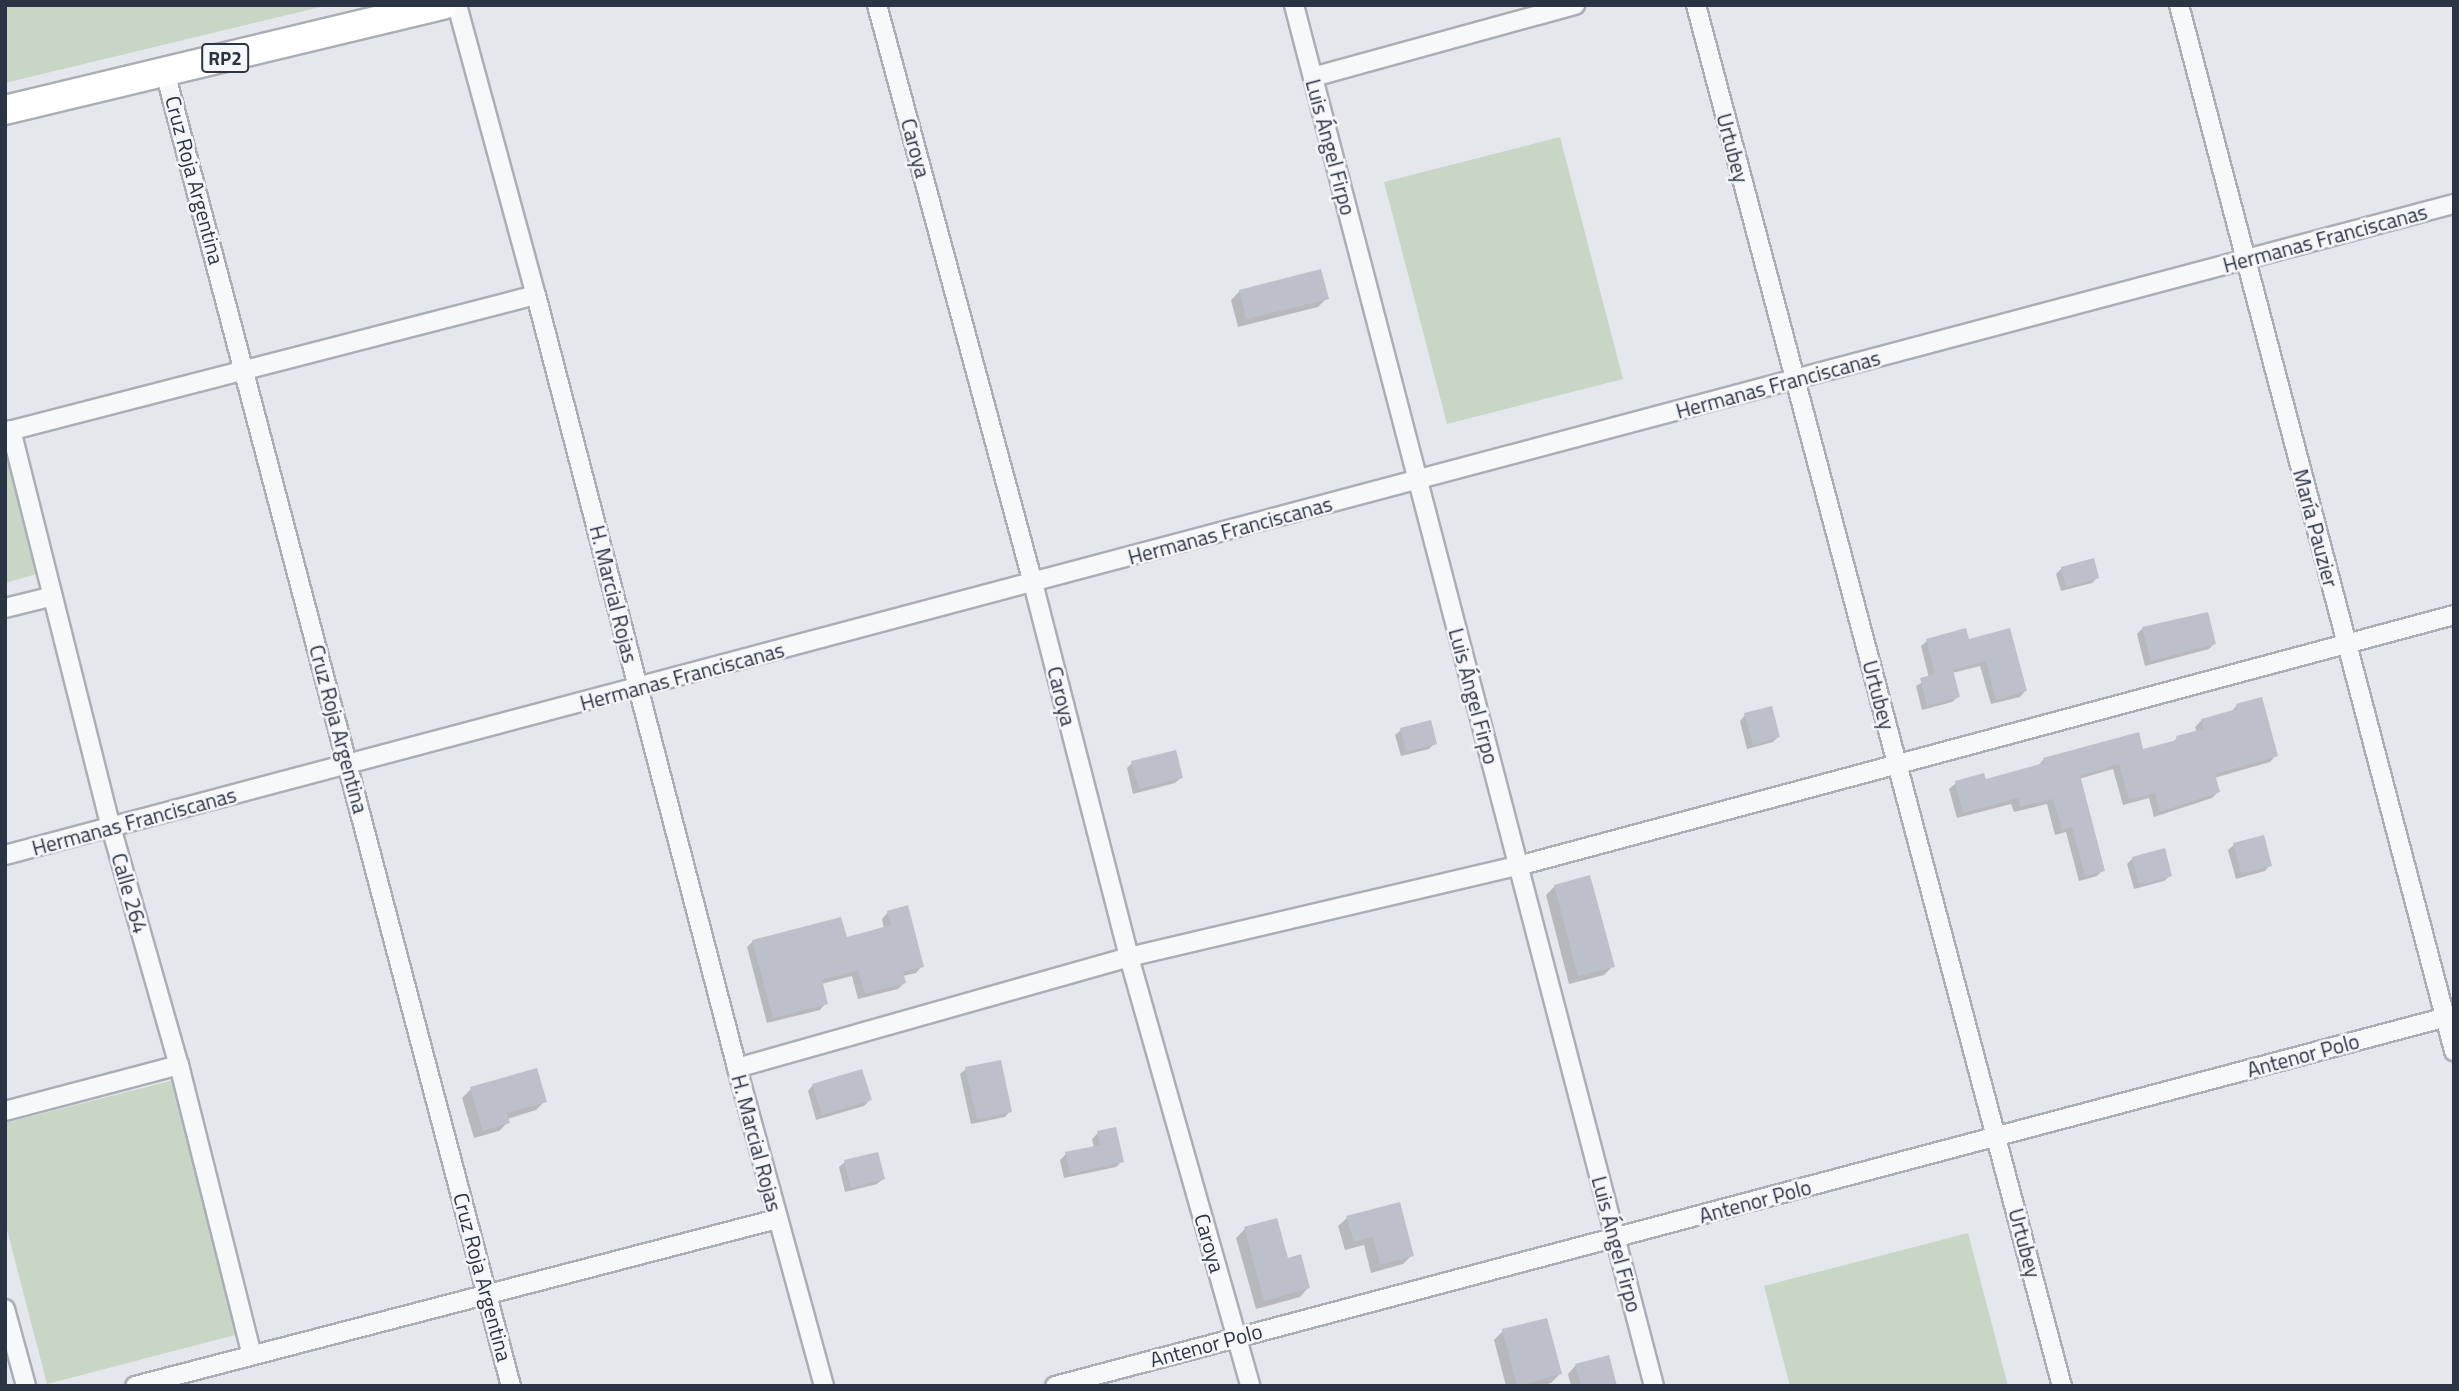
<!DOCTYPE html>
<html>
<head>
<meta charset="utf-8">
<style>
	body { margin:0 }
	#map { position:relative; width:2459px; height:1391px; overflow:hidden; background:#e4e7ec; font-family:"Titillium Web",sans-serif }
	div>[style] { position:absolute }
	.green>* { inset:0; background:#c9d6c5 }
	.shadow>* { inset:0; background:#0003 }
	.building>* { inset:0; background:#bbc0ca }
	.roads { filter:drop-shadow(2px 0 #a9aeb7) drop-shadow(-2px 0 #a9aeb7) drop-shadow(0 2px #a9aeb7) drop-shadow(0 -2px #a9aeb7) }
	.minor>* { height:18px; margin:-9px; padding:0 9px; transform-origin:9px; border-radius:9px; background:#f7f8fa }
	.primary>* { height:28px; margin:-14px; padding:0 14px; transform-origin:14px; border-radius:14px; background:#fff }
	span { translate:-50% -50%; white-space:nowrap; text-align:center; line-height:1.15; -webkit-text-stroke:5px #f4f6f9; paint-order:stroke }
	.shield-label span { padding:2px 5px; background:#f4f6f9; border:2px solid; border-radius:5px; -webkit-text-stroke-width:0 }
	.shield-label { font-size:19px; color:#2b3445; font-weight:700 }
	.street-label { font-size:21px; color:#2b3445 }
	.frame { position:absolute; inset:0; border:7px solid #2b3445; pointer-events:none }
</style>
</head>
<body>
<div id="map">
	<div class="green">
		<i style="clip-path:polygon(5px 5px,329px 5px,5px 83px)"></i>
		<i style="clip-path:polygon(1560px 137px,1623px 379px,1447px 424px,1384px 182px)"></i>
		<i style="clip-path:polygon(7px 455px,40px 573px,5px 583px,5px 456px)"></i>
		<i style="clip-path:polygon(174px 1080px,239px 1334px,47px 1384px,5px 1222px,5px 1123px)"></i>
		<i style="clip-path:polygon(1968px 1233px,2008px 1386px,1790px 1386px,1764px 1286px)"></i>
	</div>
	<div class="shadow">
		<i style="clip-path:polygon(1240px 291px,1327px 298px,1318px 307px,1238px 327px,1231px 300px)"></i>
		<i style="clip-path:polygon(2062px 568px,2097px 578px,2092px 583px,2061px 591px,2056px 574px)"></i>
		<i style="clip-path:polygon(2206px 614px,2214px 644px,2209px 649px,2145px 666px,2137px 634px,2142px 629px)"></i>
		<i style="clip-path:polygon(1927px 641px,1967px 641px,2025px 691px,2020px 697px,1991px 704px,1980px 666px,1952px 673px,1958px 697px,1952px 702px,1922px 710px,1916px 686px,1929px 678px,1921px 646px)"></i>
		<i style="clip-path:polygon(2237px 705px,2276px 755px,2270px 762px,2214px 778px,2218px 792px,2212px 798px,2154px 817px,2149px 798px,2123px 805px,2113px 769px,2079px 779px,2103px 870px,2097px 876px,2079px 881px,2066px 832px,2055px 835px,2047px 804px,2014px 812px,2011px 804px,1957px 818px,1949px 789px,1956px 783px,1985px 781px,2037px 767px,2043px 760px,2142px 751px,2172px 743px,2177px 738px,2197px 733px,2195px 727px,2201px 721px,2231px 712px)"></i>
		<i style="clip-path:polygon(1745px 715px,1778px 737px,1773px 742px,1747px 749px,1740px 721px)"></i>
		<i style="clip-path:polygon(1401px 730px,1435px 743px,1429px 749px,1401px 756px,1395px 735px)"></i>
		<i style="clip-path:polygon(1132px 763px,1181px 778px,1175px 783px,1133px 794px,1127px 768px)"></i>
		<i style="clip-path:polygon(2234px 845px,2270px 865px,2265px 871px,2236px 879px,2228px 850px)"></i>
		<i style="clip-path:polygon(2133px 858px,2170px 876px,2164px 881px,2134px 889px,2127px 864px)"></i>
		<i style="clip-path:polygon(1555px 886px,1613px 966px,1604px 975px,1569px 984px,1546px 895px)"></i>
		<i style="clip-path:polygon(888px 912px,922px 966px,916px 973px,903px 976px,904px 983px,898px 989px,858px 999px,852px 976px,821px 984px,826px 1003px,820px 1010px,767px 1023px,747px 947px,753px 941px,845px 939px,884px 929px,882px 919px)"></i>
		<i style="clip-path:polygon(966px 1069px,1010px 1111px,1005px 1117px,971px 1124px,960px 1074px)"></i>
		<i style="clip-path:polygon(813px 1085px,870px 1100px,864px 1106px,816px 1120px,808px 1091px)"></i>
		<i style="clip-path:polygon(471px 1089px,545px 1101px,536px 1110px,507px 1119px,508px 1122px,499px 1131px,474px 1138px,462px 1098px)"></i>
		<i style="clip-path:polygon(1098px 1133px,1122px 1161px,1116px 1167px,1064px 1178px,1060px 1160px,1066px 1154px,1094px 1148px,1092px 1139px)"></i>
		<i style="clip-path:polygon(845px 1162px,883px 1179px,877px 1184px,845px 1192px,839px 1167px)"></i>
		<i style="clip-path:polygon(1347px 1218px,1412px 1255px,1403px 1264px,1371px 1273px,1364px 1245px,1345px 1250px,1338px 1226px)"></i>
		<i style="clip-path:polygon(1245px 1229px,1308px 1288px,1300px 1297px,1256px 1309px,1236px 1238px)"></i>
		<i style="clip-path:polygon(1503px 1331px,1560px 1374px,1551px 1383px,1540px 1386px,1506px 1386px,1494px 1340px)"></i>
		<i style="clip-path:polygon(1576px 1365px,1615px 1386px,1571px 1386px,1568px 1374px)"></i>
	</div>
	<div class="building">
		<i style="clip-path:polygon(1321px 269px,1329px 299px,1246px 319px,1239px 290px)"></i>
		<i style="clip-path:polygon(2094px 558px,2099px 578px,2066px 587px,2061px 567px)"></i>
		<i style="clip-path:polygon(2208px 612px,2216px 644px,2151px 661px,2142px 627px)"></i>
		<i style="clip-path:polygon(1966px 628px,1969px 639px,2010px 628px,2027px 691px,1996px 700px,1986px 661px,1953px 670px,1960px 697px,1927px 706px,1920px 678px,1935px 674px,1926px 639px)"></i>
		<i style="clip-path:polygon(2262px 697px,2278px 756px,2215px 774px,2220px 792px,2160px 812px,2155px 793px,2129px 800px,2119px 764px,2080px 775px,2105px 871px,2085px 876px,2072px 827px,2062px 830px,2053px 799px,2020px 807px,2018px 798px,1963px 813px,1955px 781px,1984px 773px,1986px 779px,2044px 763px,2043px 758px,2139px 732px,2143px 749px,2177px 740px,2176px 736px,2203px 729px,2201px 719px,2237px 709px,2236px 704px)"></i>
		<i style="clip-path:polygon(1772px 706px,1780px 737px,1753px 745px,1744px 713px)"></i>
		<i style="clip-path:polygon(1431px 720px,1437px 744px,1406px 752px,1400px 728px)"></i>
		<i style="clip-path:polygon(1176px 750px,1183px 778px,1139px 789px,1131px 761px)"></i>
		<i style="clip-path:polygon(2264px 835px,2272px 866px,2241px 874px,2233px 843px)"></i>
		<i style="clip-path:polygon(2165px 848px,2172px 876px,2139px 885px,2132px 857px)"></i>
		<i style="clip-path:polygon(1590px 875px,1615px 967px,1578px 976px,1554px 885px)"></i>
		<i style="clip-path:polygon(908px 905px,924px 967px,903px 972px,906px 983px,865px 994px,858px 970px,822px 980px,828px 1004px,773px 1018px,752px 940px,841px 917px,847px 937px,891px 925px,887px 911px)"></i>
		<i style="clip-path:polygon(1001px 1060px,1012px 1112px,977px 1120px,965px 1067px)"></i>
		<i style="clip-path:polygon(537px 1068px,547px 1102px,507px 1113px,510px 1123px,483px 1131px,470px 1087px)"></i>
		<i style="clip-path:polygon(862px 1069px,872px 1100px,822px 1115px,812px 1084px)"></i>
		<i style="clip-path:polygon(1116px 1127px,1124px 1162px,1070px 1174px,1065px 1152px,1100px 1145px,1097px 1131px)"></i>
		<i style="clip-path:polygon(878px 1152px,885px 1179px,851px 1188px,844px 1160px)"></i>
		<i style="clip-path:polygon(1400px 1202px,1414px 1256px,1380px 1265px,1373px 1237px,1354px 1242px,1346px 1216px)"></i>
		<i style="clip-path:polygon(1277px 1218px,1288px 1258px,1301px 1254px,1310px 1288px,1264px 1301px,1244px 1227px)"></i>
		<i style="clip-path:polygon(1547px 1318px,1562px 1374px,1517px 1386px,1502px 1329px)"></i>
		<i style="clip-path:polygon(1609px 1355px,1617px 1386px,1581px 1386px,1575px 1364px)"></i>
	</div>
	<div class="roads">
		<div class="minor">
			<i style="left:457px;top:5px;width:301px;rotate:74.8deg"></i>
			<i style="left:536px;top:295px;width:799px;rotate:75.42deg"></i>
			<i style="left:737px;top:1068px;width:330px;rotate:74.7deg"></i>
			<i style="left:877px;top:5px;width:599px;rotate:74.9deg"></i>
			<i style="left:1033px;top:583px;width:386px;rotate:75.6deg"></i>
			<i style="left:1129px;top:957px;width:446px;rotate:74.2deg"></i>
			<i style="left:1294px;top:5px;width:1427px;rotate:75.39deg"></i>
			<i style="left:1696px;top:5px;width:1429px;rotate:75.16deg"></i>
			<i style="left:2179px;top:5px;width:1082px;rotate:75.27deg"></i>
			<i style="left:165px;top:72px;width:1359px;rotate:75.25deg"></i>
			<i style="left:1313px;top:77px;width:272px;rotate:-15.4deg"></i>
			<i style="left:11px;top:430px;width:409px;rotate:75.9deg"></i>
			<i style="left:111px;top:827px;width:248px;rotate:74.1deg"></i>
			<i style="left:179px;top:1065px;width:299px;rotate:75.9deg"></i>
			<i style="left:5px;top:432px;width:548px;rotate:-14.47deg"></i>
			<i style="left:5px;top:608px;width:49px;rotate:-14deg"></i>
			<i style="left:5px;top:855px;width:2534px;rotate:-14.89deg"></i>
			<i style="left:737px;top:1068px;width:407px;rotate:-15.8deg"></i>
			<i style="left:1129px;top:957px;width:400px;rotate:-13.2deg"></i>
			<i style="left:1518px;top:866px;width:969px;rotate:-15.01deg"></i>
			<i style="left:5px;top:1111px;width:180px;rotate:-14.8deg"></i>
			<i style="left:5px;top:1309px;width:80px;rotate:74.7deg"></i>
			<i style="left:135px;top:1386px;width:663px;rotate:-14.58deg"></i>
			<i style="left:1055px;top:1386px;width:1447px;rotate:-14.85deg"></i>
		</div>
		<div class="primary">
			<i style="left:5px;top:110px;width:451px;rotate:-13.5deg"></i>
		</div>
	</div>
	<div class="shield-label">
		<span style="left:225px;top:58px">RP2</span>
	</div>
	<div class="street-label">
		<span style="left:1331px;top:147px;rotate:75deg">Luis Ángel Firpo</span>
		<span style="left:916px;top:148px;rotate:75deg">Caroya</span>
		<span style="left:1733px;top:148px;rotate:75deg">Urtubey</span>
		<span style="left:195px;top:180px;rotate:75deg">Cruz Roja Argentina</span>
		<span style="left:2325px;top:238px;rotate:-15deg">Hermanas Franciscanas</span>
		<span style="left:1778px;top:384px;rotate:-15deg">Hermanas Franciscanas</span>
		<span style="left:2316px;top:528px;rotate:75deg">María Pauzier</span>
		<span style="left:1230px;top:530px;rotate:-15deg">Hermanas Franciscanas</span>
		<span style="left:614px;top:594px;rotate:76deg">H. Marcial Rojas</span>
		<span style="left:682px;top:676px;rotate:-15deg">Hermanas Franciscanas</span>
		<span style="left:1879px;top:695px;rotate:75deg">Urtubey</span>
		<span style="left:1062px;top:696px;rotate:76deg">Caroya</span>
		<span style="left:1474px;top:696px;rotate:75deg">Luis Ángel Firpo</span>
		<span style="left:339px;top:729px;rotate:75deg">Cruz Roja Argentina</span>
		<span style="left:134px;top:821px;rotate:-15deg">Hermanas Franciscanas</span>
		<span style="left:130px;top:893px;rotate:74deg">Calle 264</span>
		<span style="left:2303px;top:1055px;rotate:-15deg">Antenor Polo</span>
		<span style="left:757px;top:1143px;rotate:75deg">H. Marcial Rojas</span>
		<span style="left:1755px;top:1201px;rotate:-15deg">Antenor Polo</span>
		<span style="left:1210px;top:1243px;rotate:74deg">Caroya</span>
		<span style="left:2025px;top:1243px;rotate:75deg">Urtubey</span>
		<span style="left:1617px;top:1244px;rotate:75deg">Luis Ángel Firpo</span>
		<span style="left:483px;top:1277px;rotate:75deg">Cruz Roja Argentina</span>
		<span style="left:1206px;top:1345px;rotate:-15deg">Antenor Polo</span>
	</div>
	<div class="frame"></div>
</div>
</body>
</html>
